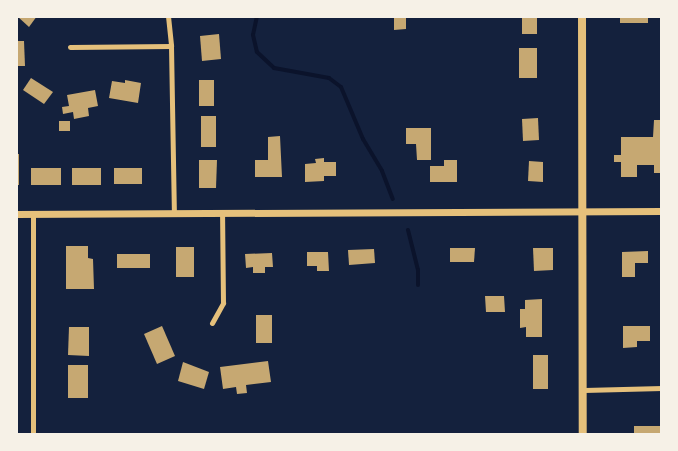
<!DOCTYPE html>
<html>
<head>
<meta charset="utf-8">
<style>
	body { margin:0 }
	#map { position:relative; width:678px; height:451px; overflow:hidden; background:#14213d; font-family:"IBM Plex Sans",sans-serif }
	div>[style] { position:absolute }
	.stream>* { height:4px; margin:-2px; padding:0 2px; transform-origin:2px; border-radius:2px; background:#0b132b }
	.building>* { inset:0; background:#c6a872 }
	.minor>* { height:5px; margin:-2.5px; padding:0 2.5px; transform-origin:2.5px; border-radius:2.5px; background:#e5c07b }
	.tertiary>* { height:7px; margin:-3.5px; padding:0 3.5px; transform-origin:3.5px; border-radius:3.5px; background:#e5c07b }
	.secondary>* { height:8px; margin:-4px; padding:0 4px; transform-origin:4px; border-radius:4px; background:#e5c07b }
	span { translate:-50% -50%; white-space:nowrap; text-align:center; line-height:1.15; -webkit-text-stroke:6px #f6f1e7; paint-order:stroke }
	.frame { position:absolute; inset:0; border:18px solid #f6f1e7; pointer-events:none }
</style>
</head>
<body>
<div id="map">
	<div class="stream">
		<i style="left:257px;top:16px;width:19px;rotate:102deg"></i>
		<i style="left:253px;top:35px;width:17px;rotate:77deg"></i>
		<i style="left:257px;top:52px;width:23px;rotate:43deg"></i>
		<i style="left:274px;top:68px;width:56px;rotate:10.3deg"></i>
		<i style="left:329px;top:78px;width:15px;rotate:37deg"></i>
		<i style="left:341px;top:87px;width:56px;rotate:67.1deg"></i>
		<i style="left:363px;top:139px;width:37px;rotate:59deg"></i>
		<i style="left:382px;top:171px;width:30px;rotate:69deg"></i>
		<i style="left:408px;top:230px;width:41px;rotate:76deg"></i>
		<i style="left:418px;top:270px;width:15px;rotate:90deg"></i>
	</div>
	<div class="building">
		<i style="clip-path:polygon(17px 16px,37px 16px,29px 27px)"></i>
		<i style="clip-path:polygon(394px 16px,406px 16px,406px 29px,394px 30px)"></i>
		<i style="clip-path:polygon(522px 16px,537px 16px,537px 34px,522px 34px)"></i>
		<i style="clip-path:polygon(620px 16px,648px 16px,648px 23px,620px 23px)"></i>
		<i style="clip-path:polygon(219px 34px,221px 59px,202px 61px,200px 36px)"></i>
		<i style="clip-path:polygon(16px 41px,24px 41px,25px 66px,16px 66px)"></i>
		<i style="clip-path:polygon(519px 48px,537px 48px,537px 78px,519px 78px)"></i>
		<i style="clip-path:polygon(31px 78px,53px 92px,44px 104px,23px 90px)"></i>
		<i style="clip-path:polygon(125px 80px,141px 83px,138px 103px,109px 98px,112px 81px,125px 83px)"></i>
		<i style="clip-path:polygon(199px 80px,214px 80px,214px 106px,199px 106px)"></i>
		<i style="clip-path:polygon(95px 90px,98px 106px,88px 108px,89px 116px,74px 119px,73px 112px,63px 114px,62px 107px,69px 106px,67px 95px)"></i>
		<i style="clip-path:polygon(201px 116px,216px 116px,216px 147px,201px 147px)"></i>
		<i style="clip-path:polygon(538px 118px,539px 140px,523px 141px,522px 119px)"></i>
		<i style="clip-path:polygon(654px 120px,662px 120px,662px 173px,654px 173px,654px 165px,637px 165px,637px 177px,621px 177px,621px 162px,614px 162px,614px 155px,621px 155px,621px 137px,653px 137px)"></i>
		<i style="clip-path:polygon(59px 121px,70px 121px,70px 131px,59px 131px)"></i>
		<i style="clip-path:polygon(406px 128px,431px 128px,431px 160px,417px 160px,416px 144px,406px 144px)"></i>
		<i style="clip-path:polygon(280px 136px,282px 177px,255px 177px,255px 160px,268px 160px,268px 137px)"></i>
		<i style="clip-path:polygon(16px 154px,19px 154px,19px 185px,16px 185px)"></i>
		<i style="clip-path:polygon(324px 158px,324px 162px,336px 162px,336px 176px,324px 176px,324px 181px,305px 182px,305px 164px,316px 163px,315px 159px)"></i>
		<i style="clip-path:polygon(199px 160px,217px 160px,216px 188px,199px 188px)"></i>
		<i style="clip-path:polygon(444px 160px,457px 160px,457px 182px,430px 182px,430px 166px,444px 166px)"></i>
		<i style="clip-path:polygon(529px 161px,543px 162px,543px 182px,528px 181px)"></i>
		<i style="clip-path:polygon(31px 168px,61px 168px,61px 185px,31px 185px)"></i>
		<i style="clip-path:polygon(72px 168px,101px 168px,101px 185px,72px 185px)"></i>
		<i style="clip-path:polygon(114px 168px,142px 168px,142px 184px,114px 184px)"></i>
		<i style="clip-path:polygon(66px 246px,88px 246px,88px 258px,93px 259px,94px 289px,66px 289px)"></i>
		<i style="clip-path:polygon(176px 247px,194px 247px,194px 277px,176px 277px)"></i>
		<i style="clip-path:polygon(450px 248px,475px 248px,474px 262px,450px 262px)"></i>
		<i style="clip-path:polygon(533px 248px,553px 248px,553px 270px,534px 271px)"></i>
		<i style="clip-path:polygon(374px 249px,375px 263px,349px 265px,348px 250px)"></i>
		<i style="clip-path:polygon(648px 251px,648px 263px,635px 263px,635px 277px,622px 277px,622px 252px)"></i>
		<i style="clip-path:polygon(307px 252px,328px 252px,329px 271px,317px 271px,317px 266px,307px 266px)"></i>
		<i style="clip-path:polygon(272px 253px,273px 267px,265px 267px,265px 273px,253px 273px,253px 267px,246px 268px,245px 254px)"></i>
		<i style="clip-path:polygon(117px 254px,150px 254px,150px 268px,117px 268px)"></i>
		<i style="clip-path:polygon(485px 296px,504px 296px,505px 312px,486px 312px)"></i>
		<i style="clip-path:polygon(542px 299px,542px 337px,526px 337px,526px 327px,520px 328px,520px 309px,525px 309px,525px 300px)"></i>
		<i style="clip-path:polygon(256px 315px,272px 315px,272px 343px,256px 343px)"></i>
		<i style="clip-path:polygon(162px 326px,175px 356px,157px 364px,144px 334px)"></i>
		<i style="clip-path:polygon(623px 326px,650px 326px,650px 341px,637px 341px,637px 347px,623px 348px)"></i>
		<i style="clip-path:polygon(69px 327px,89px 327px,89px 356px,68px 355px)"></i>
		<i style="clip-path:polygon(533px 355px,548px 355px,548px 389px,533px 389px)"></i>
		<i style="clip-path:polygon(268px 361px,271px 382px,246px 385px,247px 393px,237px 394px,236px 387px,223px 389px,220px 367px)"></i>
		<i style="clip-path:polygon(183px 362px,209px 372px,204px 389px,178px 381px)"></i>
		<i style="clip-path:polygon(68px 365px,88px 365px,88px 398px,68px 398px)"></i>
		<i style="clip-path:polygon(634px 426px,662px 426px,662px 434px,634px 434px)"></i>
	</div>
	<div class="minor">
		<i style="left:168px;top:16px;width:30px;rotate:84deg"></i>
		<i style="left:171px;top:46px;width:166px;rotate:89deg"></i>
		<i style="left:70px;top:47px;width:101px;rotate:-0.6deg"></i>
		<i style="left:33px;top:214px;width:220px;rotate:90deg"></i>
		<i style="left:212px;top:323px;width:23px;rotate:-61deg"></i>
		<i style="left:223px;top:303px;width:91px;rotate:-90.6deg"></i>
		<i style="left:584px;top:390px;width:78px;rotate:-1.5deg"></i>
	</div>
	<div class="tertiary">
		<i style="left:16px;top:214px;width:646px;rotate:-0.27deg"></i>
	</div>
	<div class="secondary">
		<i style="left:582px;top:16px;width:418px;rotate:89.9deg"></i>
	</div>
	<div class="frame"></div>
</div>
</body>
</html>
